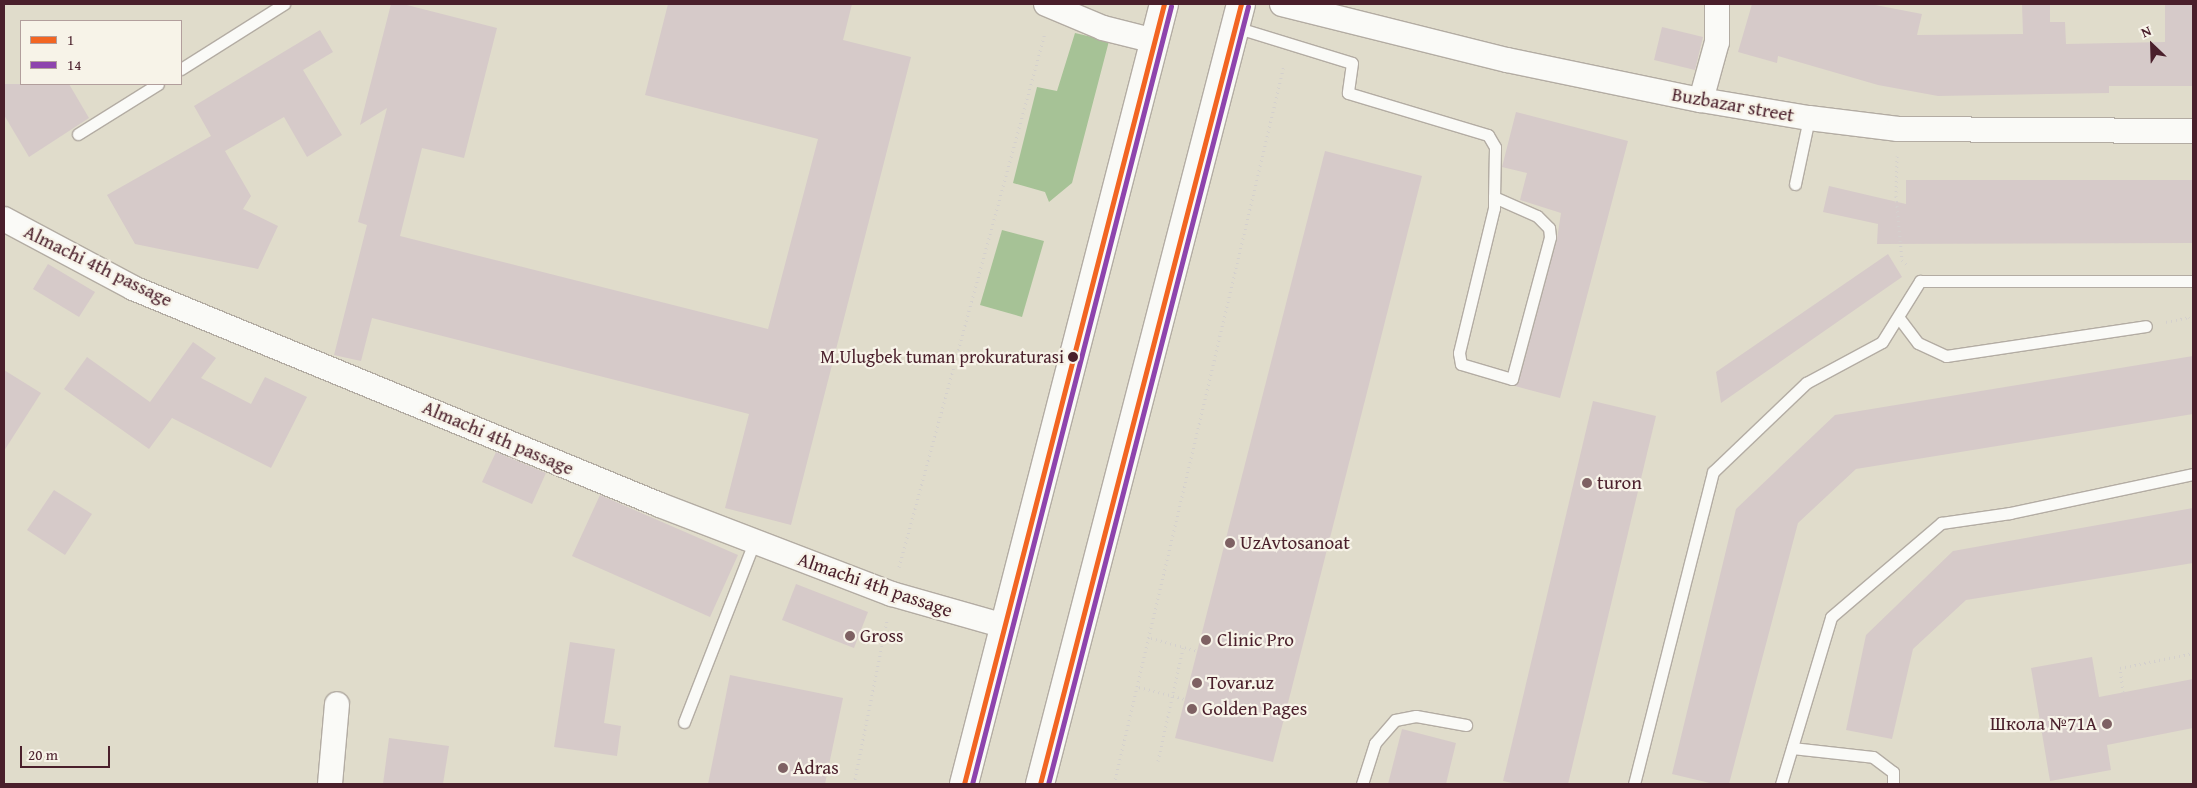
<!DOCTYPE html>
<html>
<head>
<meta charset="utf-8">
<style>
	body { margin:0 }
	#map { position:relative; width:2197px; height:788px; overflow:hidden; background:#e0dccb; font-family:"Gentium Book Plus",serif }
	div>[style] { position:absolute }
	.forest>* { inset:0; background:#a6c296 }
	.building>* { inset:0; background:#d6cac9 }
	.path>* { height:3px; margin-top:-1.5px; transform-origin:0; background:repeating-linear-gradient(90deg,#d4d0cd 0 1px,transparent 0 5px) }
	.roads { filter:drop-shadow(1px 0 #b3aca3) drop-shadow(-1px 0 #b3aca3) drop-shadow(0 1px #b3aca3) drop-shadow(0 -1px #b3aca3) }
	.lane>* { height:11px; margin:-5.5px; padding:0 5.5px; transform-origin:5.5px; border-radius:5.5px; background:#fafaf7 }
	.street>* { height:24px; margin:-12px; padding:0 12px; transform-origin:12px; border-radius:12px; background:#fafaf7 }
	.primary>* { height:28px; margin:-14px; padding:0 14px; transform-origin:14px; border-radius:14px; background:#fafaf7 }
	.bus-1>* { height:5px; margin:-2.5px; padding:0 2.5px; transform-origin:2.5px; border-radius:2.5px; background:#f26522 }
	.bus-2>* { height:5px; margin:-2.5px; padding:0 2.5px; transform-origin:2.5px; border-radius:2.5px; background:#8e44ad }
	.dots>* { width:14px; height:14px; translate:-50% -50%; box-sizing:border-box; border:2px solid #f7f3e8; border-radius:50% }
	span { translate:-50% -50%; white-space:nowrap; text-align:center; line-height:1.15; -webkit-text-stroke:4.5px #f7f3e8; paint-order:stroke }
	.bus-label { font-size:18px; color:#4a1f2b }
	.right { translate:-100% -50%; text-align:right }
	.street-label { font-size:19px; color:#4a1f2b }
	.poi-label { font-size:19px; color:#4a1f2b }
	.left { translate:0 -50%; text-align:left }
	.frame { position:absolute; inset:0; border:5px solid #4a1f2b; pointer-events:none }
	.legend { position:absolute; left:20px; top:20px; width:162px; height:65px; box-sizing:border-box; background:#f7f3e8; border:1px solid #b29e9c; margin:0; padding:6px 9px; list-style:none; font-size:15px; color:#4a1f2b }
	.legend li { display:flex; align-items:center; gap:10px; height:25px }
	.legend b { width:25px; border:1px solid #b29e9c }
	.north { position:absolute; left:2127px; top:20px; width:50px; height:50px; -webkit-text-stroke:4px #f7f3e8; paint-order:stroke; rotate:336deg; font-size:14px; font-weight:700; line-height:20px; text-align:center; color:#4a1f2b }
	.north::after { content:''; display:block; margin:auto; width:18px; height:22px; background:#4a1f2b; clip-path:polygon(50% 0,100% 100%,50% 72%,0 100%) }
	.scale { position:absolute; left:20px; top:746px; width:90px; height:22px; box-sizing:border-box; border:2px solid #4a1f2b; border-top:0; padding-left:6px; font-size:15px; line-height:18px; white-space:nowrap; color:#4a1f2b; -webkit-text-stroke:4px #f7f3e8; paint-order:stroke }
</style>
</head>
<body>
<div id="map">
	<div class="forest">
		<i style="clip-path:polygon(1075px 33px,1109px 41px,1072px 183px,1049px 202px,1045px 192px,1013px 183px,1037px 87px,1057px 91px)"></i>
		<i style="clip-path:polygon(1002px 230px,1044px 241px,1022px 317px,980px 305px)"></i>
	</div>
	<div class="building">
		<i style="clip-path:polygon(391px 4px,403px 4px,497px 28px,464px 158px,422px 148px,400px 236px,768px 329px,818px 139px,645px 95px,668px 4px,852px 4px,843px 40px,911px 57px,791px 525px,725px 508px,749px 414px,372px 318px,361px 361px,334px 355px,367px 225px,358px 222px,387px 108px,360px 125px)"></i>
		<i style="clip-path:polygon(1752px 4px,1870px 4px,1922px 14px,1917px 35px,2023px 34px,2022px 4px,2050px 4px,2050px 22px,2065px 22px,2066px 44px,2165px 42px,2165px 4px,2193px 4px,2193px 86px,2109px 86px,2109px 93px,1938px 96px,1878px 85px,1778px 56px,1777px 63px,1738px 52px)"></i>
		<i style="clip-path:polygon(1662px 27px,1703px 37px,1695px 70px,1654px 60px)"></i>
		<i style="clip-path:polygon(320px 30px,333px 52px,303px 70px,342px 135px,307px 157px,284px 117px,225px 151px,251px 196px,243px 209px,278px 226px,258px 269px,135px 244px,107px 195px,211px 136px,194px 106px)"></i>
		<i style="clip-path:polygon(4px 84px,69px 84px,89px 118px,29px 157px,4px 115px)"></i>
		<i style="clip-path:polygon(1516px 112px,1628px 141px,1560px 398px,1515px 386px,1557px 239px,1561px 213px,1520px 200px,1527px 173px,1502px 167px)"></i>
		<i style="clip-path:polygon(1325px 151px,1422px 176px,1273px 762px,1175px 738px)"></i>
		<i style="clip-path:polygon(1906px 180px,2193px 180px,2193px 243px,1877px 244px,1878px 224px,1823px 212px,1829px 186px,1906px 204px)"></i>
		<i style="clip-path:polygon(1888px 254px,1902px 277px,1721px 403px,1716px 372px)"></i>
		<i style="clip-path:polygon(48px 264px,95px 292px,79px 317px,33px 289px)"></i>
		<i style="clip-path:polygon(193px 342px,216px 358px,201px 378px,251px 404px,265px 377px,307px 397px,271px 468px,172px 418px,149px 449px,64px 389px,87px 357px,150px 402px)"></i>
		<i style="clip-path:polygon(2193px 356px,2193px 414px,1856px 469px,1798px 523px,1729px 784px,1714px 784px,1672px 774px,1736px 509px,1835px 415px)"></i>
		<i style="clip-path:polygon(4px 370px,41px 393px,4px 451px)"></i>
		<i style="clip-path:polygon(1593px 401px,1656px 416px,1568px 784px,1517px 784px,1503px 781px)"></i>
		<i style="clip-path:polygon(496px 452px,546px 473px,532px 504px,482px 482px)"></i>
		<i style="clip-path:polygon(54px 490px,92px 514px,65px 555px,27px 530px)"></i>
		<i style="clip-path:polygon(600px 495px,738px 555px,710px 617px,572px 556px)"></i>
		<i style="clip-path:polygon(2193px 508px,2193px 563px,1966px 600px,1913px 649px,1892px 739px,1846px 730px,1866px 635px,1953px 551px)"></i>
		<i style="clip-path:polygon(796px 584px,868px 612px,854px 648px,782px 620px)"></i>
		<i style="clip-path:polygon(570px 642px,615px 649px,604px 723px,621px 726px,617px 756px,554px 747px)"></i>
		<i style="clip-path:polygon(2092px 657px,2099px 697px,2193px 679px,2193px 728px,2107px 745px,2111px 770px,2050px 781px,2031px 668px)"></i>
		<i style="clip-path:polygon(730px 675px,843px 698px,825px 784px,708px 784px)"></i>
		<i style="clip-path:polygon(1402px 729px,1456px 743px,1446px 784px,1388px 784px)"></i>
		<i style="clip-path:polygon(389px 738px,449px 746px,443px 784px,383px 784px)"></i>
	</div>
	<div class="path">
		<i style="left:1897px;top:156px;width:40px;rotate:91.4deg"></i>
		<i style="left:1896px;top:196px;width:64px;rotate:84.6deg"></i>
		<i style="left:1902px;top:260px;width:7px;rotate:45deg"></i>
		<i style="left:2166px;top:322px;width:24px;rotate:-12deg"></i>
		<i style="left:2189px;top:317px;width:6px;rotate:45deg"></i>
		<i style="left:899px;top:567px;width:554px;rotate:-74.71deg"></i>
		<i style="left:1151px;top:638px;width:49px;rotate:15.5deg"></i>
		<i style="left:1139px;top:687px;width:48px;rotate:14.6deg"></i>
		<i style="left:2123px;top:692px;width:24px;rotate:-97deg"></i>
		<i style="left:2120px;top:668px;width:75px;rotate:-11.6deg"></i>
		<i style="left:1158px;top:761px;width:116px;rotate:-77.5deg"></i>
		<i style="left:854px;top:784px;width:167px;rotate:-78.6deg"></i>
		<i style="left:1114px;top:784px;width:739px;rotate:-76.7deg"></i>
	</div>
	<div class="roads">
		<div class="lane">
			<i style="left:1235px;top:27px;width:122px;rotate:17.1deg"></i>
			<i style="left:1352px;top:63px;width:30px;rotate:98deg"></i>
			<i style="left:1348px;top:93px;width:146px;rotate:16.7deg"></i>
			<i style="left:1488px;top:135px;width:14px;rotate:60deg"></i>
			<i style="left:1495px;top:147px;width:50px;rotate:91.1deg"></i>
			<i style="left:1494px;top:197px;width:11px;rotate:90deg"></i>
			<i style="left:1494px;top:208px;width:149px;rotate:103.6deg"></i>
			<i style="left:1459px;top:353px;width:11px;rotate:80deg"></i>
			<i style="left:1461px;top:364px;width:53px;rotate:16.4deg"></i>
			<i style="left:1512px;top:379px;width:147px;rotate:-75deg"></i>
			<i style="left:1550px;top:237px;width:9px;rotate:-96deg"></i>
			<i style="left:1549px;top:228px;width:17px;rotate:-135deg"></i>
			<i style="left:1537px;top:216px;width:47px;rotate:-156.2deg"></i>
			<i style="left:181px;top:69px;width:122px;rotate:-32.3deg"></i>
			<i style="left:78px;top:134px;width:94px;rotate:-32deg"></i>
			<i style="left:1795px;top:184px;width:67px;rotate:-78deg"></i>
			<i style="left:1899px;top:318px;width:31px;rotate:53deg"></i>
			<i style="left:1918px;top:343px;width:31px;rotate:25deg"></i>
			<i style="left:1946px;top:356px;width:202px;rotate:-8.5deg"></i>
			<i style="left:684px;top:722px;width:193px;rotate:-68.7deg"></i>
			<i style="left:1792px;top:748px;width:81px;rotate:6.3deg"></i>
			<i style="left:1873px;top:757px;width:25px;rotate:37deg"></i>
			<i style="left:1893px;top:772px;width:12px;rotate:90deg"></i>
			<i style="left:1362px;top:784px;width:43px;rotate:-72.4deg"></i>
			<i style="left:1375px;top:743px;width:30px;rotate:-49deg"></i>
			<i style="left:1395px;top:720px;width:21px;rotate:-11deg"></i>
			<i style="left:1416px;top:716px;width:51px;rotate:10.2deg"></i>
			<i style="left:1634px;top:784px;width:322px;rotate:-75.8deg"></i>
			<i style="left:1713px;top:472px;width:129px;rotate:-43.7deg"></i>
			<i style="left:1806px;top:383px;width:86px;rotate:-28.3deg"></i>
			<i style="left:1882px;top:342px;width:72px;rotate:-58.1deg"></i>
			<i style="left:1920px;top:281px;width:273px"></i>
			<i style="left:1781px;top:784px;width:174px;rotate:-73.3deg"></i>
			<i style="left:1831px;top:617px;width:145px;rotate:-40.5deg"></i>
			<i style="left:1941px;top:523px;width:70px;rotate:-8.2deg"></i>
			<i style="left:2010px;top:513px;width:187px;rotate:-12deg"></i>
		</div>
		<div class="street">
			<i style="left:1046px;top:4px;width:62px;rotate:22.8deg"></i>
			<i style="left:1103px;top:28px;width:54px;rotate:14deg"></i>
			<i style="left:1282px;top:4px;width:232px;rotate:14deg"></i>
			<i style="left:1507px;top:60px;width:198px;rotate:11.7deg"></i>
			<i style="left:1701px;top:100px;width:109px;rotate:9.5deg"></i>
			<i style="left:1809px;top:118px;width:90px;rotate:7deg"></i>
			<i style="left:1898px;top:129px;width:295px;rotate:0.4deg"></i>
			<i style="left:1701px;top:100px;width:60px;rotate:-74.6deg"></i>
			<i style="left:1717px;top:42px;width:38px;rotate:-90deg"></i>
			<i style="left:4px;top:219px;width:146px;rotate:28.1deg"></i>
			<i style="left:133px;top:288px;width:570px;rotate:22.38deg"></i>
			<i style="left:660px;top:505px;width:248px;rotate:21deg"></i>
			<i style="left:892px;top:594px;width:116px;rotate:15.9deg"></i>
			<i style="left:330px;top:784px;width:80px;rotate:-85deg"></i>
		</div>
		<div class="primary">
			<i style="left:964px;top:784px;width:805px;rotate:-75.62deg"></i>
			<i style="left:1040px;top:784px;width:805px;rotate:-75.55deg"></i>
		</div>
	</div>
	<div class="bus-1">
		<i style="left:964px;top:784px;width:805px;rotate:-75.62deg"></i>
		<i style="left:1040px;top:784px;width:805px;rotate:-75.55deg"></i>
	</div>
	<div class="bus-2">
		<i style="left:972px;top:784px;width:803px;rotate:-75.65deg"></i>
		<i style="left:1048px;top:784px;width:803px;rotate:-75.58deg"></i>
	</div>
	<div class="dots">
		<i style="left:1073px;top:357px;background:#4a1f2b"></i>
		<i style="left:1587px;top:483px;background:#7e6163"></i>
		<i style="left:1230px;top:543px;background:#7e6163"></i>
		<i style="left:850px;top:636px;background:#7e6163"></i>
		<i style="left:1206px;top:640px;background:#7e6163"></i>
		<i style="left:1197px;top:683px;background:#7e6163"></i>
		<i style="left:1192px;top:709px;background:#7e6163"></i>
		<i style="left:2107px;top:724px;background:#7e6163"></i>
		<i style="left:783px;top:768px;background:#7e6163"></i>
	</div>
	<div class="bus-label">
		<span class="right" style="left:1064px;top:357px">M.Ulugbek tuman prokuraturasi</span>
	</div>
	<div class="street-label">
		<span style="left:1733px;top:105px;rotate:10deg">Buzbazar street</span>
		<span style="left:98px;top:266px;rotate:26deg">Almachi 4th passage</span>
		<span style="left:498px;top:438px;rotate:23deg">Almachi 4th passage</span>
		<span style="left:875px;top:585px;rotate:19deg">Almachi 4th passage</span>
	</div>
	<div class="poi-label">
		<span class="left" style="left:1597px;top:483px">turon</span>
		<span class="left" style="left:1240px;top:543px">UzAvtosanoat</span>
		<span class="left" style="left:860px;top:636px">Gross</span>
		<span class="left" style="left:1217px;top:640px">Clinic Pro</span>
		<span class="left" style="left:1207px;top:683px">Tovar.uz</span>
		<span class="left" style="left:1202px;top:709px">Golden Pages</span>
		<span class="right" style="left:2097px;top:724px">Школа №71А</span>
		<span class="left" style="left:793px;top:768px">Adras</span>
	</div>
	<div class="frame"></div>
	<ul class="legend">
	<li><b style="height:6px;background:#f26522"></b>1</li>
	<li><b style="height:6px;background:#8e44ad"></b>14</li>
	</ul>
	<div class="north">N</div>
	<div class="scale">20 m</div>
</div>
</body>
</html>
